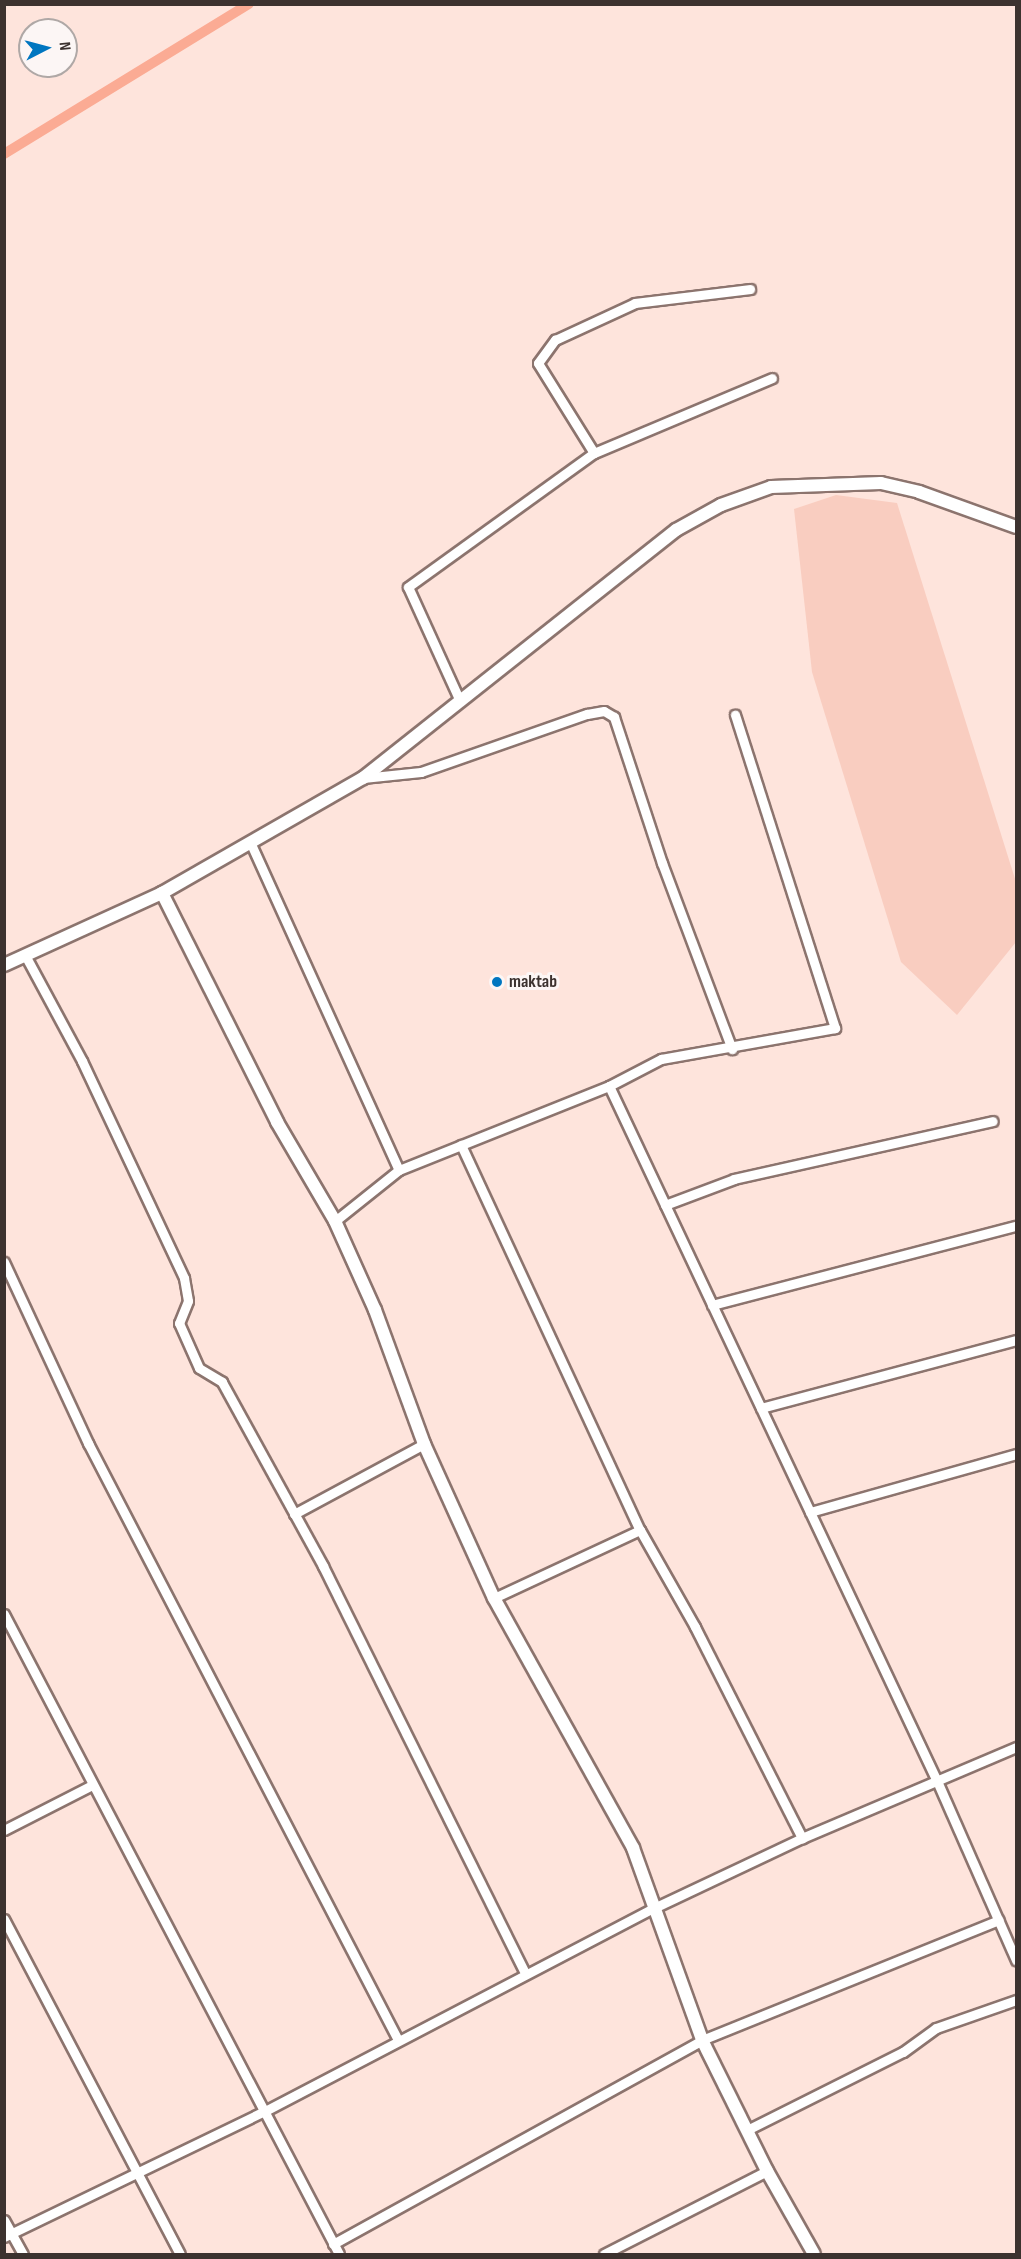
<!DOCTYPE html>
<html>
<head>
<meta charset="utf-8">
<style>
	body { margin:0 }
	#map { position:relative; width:1021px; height:2259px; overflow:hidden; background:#fee4dc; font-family:"Sofia Sans Condensed",sans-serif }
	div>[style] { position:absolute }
	.green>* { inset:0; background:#f9cdc0 }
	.canal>* { height:10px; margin:-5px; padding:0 5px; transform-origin:5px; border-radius:5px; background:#fbab94 }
	.roads { filter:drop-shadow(2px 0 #8c746e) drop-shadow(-2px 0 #8c746e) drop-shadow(0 2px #8c746e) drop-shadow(0 -2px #8c746e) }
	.minor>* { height:9px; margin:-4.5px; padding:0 4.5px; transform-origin:4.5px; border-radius:4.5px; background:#fff }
	.tertiary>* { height:12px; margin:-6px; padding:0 6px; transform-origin:6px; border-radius:6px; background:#fff }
	.dots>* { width:16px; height:16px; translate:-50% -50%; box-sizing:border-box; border:3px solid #fcf6f5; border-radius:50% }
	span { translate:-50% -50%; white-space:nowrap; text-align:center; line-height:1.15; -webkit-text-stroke:6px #fcf6f5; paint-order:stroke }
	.poi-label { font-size:18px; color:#3c322f; font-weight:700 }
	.left { translate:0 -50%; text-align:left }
	.frame { position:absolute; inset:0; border:6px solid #3c322f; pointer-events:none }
	.north { position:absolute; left:18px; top:18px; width:60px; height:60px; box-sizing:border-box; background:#fcf6f5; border:2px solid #afa8a6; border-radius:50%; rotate:84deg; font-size:16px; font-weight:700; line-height:24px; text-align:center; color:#3c322f }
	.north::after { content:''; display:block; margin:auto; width:21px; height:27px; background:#0076c0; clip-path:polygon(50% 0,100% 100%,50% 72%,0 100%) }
</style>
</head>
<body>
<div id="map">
	<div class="green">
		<i style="clip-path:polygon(836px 495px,897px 503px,1016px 882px,1016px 942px,957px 1015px,901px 962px,812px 672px,794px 509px)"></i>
	</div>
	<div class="canal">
		<i style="left:4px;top:154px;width:287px;rotate:-31.5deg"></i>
	</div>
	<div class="roads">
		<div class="minor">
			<i style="left:594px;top:453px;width:106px;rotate:-121.9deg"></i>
			<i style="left:538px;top:363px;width:29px;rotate:-54deg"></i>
			<i style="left:555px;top:340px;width:88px;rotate:-24.8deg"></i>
			<i style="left:635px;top:303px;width:116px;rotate:-6.9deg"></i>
			<i style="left:460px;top:701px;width:125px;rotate:-114.5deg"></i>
			<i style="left:408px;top:587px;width:229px;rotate:-35.8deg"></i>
			<i style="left:594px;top:453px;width:193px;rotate:-22.8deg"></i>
			<i style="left:363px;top:778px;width:58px;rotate:-5.9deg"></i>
			<i style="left:421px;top:772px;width:176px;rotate:-19.3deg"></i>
			<i style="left:587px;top:714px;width:17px;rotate:-10deg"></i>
			<i style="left:604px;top:711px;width:12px;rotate:31deg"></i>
			<i style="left:614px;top:717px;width:154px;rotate:71.8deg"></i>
			<i style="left:662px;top:863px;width:199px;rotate:69.4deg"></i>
			<i style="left:251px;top:844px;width:358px;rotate:65.6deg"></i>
			<i style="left:25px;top:955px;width:120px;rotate:61.7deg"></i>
			<i style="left:82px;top:1061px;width:240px;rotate:64.8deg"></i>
			<i style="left:184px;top:1278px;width:23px;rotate:80deg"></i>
			<i style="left:188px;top:1301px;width:24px;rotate:112deg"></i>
			<i style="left:179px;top:1323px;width:49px;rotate:66deg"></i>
			<i style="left:199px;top:1368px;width:27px;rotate:31deg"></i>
			<i style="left:222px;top:1382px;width:210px;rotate:61.2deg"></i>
			<i style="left:323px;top:1566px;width:454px;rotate:63.6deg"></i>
			<i style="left:609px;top:1086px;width:769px;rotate:64.74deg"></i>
			<i style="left:937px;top:1781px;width:196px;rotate:66.2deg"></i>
			<i style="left:461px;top:1145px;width:425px;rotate:65.1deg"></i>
			<i style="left:640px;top:1530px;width:112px;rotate:60.4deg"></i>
			<i style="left:695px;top:1627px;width:237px;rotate:63.1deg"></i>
			<i style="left:665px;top:1205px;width:74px;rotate:-20.6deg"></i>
			<i style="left:734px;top:1179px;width:265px;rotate:-12.6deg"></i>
			<i style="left:335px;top:1221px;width:82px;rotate:-38.6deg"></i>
			<i style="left:399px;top:1170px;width:226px;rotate:-21.8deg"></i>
			<i style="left:609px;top:1086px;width:59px;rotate:-27.4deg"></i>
			<i style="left:661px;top:1059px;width:177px;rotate:-10.1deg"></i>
			<i style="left:835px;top:1028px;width:329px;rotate:-107.7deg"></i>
			<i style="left:4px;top:1262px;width:200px;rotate:65.1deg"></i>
			<i style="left:88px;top:1443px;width:673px;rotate:62.56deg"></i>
			<i style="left:712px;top:1305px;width:314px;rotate:-14.6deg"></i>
			<i style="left:761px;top:1408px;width:264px;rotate:-14.9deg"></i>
			<i style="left:810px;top:1512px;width:214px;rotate:-15.7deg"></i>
			<i style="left:294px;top:1514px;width:148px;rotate:-28.3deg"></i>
			<i style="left:494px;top:1598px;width:161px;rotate:-25deg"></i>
			<i style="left:4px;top:1614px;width:722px;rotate:62.37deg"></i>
			<i style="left:4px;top:1830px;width:99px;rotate:-27.1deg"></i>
			<i style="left:4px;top:1919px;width:378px;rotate:62.3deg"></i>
			<i style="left:747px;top:2130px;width:174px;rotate:-26.6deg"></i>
			<i style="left:903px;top:2052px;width:41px;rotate:-36deg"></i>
			<i style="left:936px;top:2028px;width:85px;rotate:-19.3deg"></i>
			<i style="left:4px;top:2220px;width:39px;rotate:61deg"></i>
			<i style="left:4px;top:2237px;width:290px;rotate:-25.8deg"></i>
			<i style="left:265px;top:2111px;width:439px;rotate:-27.6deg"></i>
			<i style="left:654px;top:1908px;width:164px;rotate:-25.3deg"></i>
			<i style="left:802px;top:1838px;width:233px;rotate:-23deg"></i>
			<i style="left:333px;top:2244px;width:422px;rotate:-28.9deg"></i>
			<i style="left:702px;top:2040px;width:320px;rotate:-22deg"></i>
			<i style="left:604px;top:2254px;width:183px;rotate:-27deg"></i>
		</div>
		<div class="tertiary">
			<i style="left:162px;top:893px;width:256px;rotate:63.3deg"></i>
			<i style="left:277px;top:1122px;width:115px;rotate:59.6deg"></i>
			<i style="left:335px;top:1221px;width:98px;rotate:65.8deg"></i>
			<i style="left:375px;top:1310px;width:143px;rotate:69.9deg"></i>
			<i style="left:424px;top:1444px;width:169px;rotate:65.6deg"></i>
			<i style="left:494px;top:1598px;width:286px;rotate:60.9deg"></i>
			<i style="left:633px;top:1848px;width:204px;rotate:70.2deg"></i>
			<i style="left:702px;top:2040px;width:146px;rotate:63.6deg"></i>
			<i style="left:767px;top:2171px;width:95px;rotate:60.5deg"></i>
			<i style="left:4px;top:965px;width:174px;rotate:-24.5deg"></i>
			<i style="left:162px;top:893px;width:232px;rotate:-29.8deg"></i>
			<i style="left:363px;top:778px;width:399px;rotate:-38.4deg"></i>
			<i style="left:676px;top:530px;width:51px;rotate:-29.1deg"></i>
			<i style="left:721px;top:505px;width:53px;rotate:-19.8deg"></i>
			<i style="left:771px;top:487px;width:110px;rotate:-2.1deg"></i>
			<i style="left:881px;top:483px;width:39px;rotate:13deg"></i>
			<i style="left:919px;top:492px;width:103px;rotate:19.8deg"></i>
		</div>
	</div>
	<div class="dots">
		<i style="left:497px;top:982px;background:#0076c0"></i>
	</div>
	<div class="poi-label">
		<span class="left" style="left:509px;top:982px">maktab</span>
	</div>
	<div class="frame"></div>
	<div class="north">N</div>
</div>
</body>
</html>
